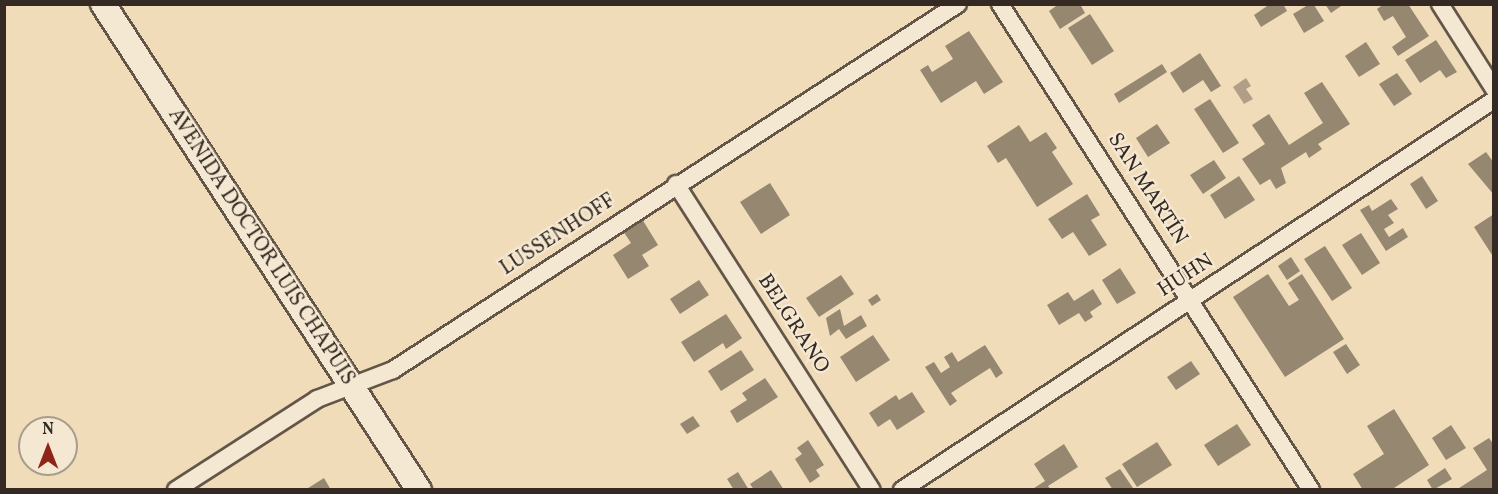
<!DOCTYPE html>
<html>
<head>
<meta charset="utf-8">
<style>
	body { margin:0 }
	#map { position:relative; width:1498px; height:494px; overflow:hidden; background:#f0dcb9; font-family:Vollkorn,serif }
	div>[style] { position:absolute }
	.water>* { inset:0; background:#b09f86 }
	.building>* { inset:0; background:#968771 }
	.roads { filter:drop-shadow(2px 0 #635648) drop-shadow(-2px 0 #635648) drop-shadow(0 2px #635648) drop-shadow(0 -2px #635648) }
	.street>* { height:16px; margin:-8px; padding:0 8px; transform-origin:8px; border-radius:8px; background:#f5e8d2 }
	.secondary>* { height:24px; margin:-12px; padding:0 12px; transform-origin:12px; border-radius:12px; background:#f5e8d2 }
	span { translate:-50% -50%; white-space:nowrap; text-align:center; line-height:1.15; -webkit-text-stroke:4.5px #f5e8d2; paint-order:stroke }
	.street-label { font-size:21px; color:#342a23 }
	.frame { position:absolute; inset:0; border:6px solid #342a23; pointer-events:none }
	.north { position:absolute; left:18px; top:416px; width:60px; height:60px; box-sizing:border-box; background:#f5e8d2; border:2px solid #a89c8c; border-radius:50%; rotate:0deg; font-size:16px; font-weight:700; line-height:24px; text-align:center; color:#342a23 }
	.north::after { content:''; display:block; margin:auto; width:21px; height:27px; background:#8f2418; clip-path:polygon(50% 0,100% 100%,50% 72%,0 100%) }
</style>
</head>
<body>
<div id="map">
	<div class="water">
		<i style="clip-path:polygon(1246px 78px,1251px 86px,1246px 89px,1253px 99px,1244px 104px,1233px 87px)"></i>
	</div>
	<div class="building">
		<i style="clip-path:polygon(1059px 4px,1080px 4px,1085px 13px,1060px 29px,1049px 11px)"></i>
		<i style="clip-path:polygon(1270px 4px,1283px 4px,1287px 11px,1261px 27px,1254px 15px)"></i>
		<i style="clip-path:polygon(1325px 4px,1344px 4px,1331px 13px)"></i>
		<i style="clip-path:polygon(1384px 4px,1408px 4px,1429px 36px,1398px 56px,1392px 47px,1406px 37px,1393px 16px,1384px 21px,1377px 9px)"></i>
		<i style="clip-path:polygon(1308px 5px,1314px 5px,1324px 21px,1304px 33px,1293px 14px)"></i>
		<i style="clip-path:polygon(1090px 14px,1114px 51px,1092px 65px,1068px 28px)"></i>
		<i style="clip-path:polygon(969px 31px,1003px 82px,984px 94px,976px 81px,941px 103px,920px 70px,928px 65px,932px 72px,953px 59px,945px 46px)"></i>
		<i style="clip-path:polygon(1436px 40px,1457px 72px,1446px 78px,1440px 70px,1420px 83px,1405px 60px)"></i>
		<i style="clip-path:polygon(1366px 42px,1380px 64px,1359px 77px,1345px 56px)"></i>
		<i style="clip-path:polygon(1200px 53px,1221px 86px,1211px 92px,1203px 80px,1183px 93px,1170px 73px)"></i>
		<i style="clip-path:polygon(1162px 64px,1167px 72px,1119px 103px,1114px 94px)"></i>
		<i style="clip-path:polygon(1397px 73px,1412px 94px,1394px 106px,1379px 84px)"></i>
		<i style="clip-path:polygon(1322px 82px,1350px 124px,1318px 144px,1322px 149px,1309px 158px,1306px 152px,1281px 168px,1286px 183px,1276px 189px,1270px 179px,1260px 185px,1242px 159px,1265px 144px,1252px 125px,1269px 114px,1289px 145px,1323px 123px,1304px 93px)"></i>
		<i style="clip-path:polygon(1210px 99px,1239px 143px,1223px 153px,1194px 109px)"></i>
		<i style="clip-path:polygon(1157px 124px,1170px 143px,1148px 157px,1136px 138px)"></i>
		<i style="clip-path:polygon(1019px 125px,1030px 142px,1046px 132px,1057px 148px,1052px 152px,1073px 184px,1037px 207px,1006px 158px,998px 163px,987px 146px)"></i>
		<i style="clip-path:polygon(1486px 152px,1494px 163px,1494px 195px,1468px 164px)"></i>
		<i style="clip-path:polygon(1214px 160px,1226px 178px,1203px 194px,1190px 175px)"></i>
		<i style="clip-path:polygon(1239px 176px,1255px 200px,1225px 219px,1210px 195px)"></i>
		<i style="clip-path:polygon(1422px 176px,1438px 201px,1426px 209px,1410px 184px)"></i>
		<i style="clip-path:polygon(770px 183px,790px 215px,761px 234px,740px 202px)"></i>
		<i style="clip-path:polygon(1087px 194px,1100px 215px,1091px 220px,1107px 245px,1089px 256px,1073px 232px,1062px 239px,1048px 219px)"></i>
		<i style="clip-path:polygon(1391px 199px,1398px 209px,1388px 215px,1394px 223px,1384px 229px,1389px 237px,1403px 228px,1408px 237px,1386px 251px,1360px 210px,1369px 205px,1372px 211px)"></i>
		<i style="clip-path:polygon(1494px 214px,1492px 242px,1494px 258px,1474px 227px)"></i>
		<i style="clip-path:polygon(642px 219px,658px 245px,642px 255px,649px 266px,628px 279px,613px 255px,631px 243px,623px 231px)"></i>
		<i style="clip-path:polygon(1361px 233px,1380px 263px,1362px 275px,1342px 245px)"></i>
		<i style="clip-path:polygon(1325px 246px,1352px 288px,1332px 301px,1304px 259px)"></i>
		<i style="clip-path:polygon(1291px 257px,1300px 271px,1287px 280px,1278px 266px)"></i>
		<i style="clip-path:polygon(1120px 268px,1136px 293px,1117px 304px,1102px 280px)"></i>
		<i style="clip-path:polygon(1268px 274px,1289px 306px,1299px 300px,1288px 283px,1302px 274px,1344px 339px,1285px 377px,1233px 297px)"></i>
		<i style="clip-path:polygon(841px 275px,854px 294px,819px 317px,806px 298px)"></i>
		<i style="clip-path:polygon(699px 280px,709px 295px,680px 314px,670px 299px)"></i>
		<i style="clip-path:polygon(1093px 289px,1102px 304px,1090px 312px,1093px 317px,1085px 322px,1079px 313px,1059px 325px,1047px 305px,1068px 292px,1074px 301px)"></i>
		<i style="clip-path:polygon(877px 294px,881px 300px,872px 306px,868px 300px)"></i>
		<i style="clip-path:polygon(840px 309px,844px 326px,861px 315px,867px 326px,846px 339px,839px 329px,830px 336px,826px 318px)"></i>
		<i style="clip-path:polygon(726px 314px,742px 338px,726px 349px,723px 343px,694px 362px,681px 342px)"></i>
		<i style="clip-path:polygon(873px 335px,890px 360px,856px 382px,840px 357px)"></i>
		<i style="clip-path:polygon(1346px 344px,1360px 365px,1347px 374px,1333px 352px)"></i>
		<i style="clip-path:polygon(985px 345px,1003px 373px,996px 378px,990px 368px,951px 393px,957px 401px,950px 406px,925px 367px,934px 362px,941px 373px,950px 367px,944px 357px,952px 352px,958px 362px)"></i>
		<i style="clip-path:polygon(741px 350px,754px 370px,721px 391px,708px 371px)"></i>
		<i style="clip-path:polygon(1191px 361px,1200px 374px,1176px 390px,1167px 377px)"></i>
		<i style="clip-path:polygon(765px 378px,778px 397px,737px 423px,730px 411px,747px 400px,742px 393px)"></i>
		<i style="clip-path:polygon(912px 392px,925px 412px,897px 430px,890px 419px,878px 427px,869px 413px,896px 395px,899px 400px)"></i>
		<i style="clip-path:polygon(1394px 409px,1429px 465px,1391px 490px,1363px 490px,1353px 474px,1384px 454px,1367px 426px)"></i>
		<i style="clip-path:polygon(693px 416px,700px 426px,687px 434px,680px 424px)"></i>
		<i style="clip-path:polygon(1237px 424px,1251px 445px,1218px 466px,1204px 445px)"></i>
		<i style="clip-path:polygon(1451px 425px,1466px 448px,1446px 460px,1432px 438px)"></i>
		<i style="clip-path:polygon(1489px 438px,1494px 445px,1494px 490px,1456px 490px,1487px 470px,1473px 448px)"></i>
		<i style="clip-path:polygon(808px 440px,824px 465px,816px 470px,820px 476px,810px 483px,795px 459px,802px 454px,797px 448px)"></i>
		<i style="clip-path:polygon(1157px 442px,1172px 465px,1137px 487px,1122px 464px)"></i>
		<i style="clip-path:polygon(1064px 444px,1078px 467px,1048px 486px,1051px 490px,1031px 490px,1045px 481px,1034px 464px)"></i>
		<i style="clip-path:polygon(1445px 468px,1452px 479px,1433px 490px,1427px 480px)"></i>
		<i style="clip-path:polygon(1120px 469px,1133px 488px,1131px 490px,1113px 490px,1105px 478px)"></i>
		<i style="clip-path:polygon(771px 470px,784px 490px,754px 490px,750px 484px)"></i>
		<i style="clip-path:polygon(738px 472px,749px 490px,734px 490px,727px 479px)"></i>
		<i style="clip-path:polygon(324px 478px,331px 490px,305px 490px)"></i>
	</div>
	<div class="roads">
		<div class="street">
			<i style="left:1000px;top:4px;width:577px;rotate:57.38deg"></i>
			<i style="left:1440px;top:4px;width:101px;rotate:57.6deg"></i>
			<i style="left:676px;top:184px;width:363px;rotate:57.4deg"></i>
			<i style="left:176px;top:490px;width:168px;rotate:-32.8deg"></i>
			<i style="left:317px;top:399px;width:81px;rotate:-20.9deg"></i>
			<i style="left:393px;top:370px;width:673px;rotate:-32.93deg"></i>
			<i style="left:902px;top:490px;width:709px;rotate:-33.38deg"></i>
		</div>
		<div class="secondary">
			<i style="left:103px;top:4px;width:580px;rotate:56.97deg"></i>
		</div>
	</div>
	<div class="street-label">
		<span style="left:1147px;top:189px;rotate:57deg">SAN MARTÍN</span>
		<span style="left:558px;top:235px;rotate:-33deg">LUSSENHOFF</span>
		<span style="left:261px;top:247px;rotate:57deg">AVENIDA DOCTOR LUIS CHAPUIS</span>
		<span style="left:1186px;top:276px;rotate:-33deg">HUHN</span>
		<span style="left:793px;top:324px;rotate:57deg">BELGRANO</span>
	</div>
	<div class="frame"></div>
	<div class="north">N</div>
</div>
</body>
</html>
